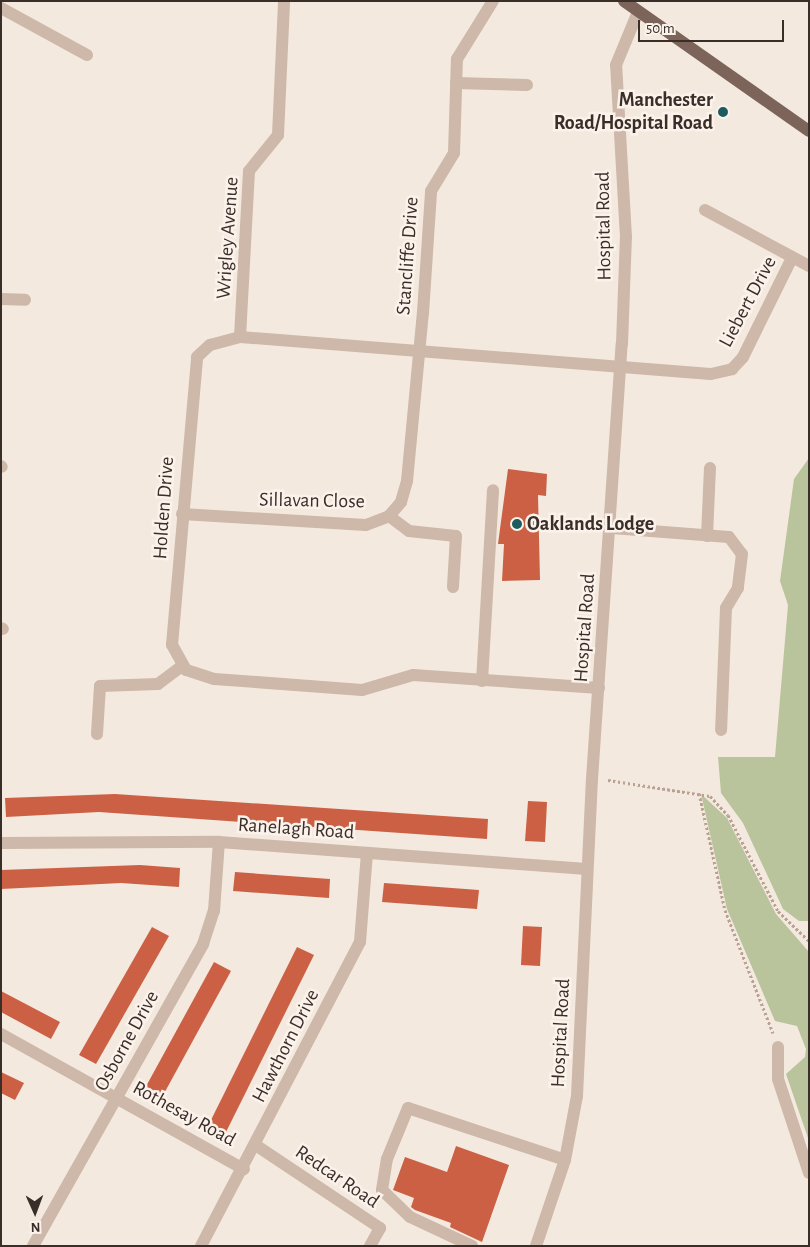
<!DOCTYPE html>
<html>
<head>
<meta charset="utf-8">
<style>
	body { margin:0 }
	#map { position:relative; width:810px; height:1247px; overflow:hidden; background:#f4e9de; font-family:"Alegreya Sans",sans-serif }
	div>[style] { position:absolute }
	.green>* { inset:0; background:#b9c49d }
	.building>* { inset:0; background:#cb6045 }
	.path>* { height:3px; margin-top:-1.5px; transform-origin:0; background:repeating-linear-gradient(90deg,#b9a293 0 2.5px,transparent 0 5px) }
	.minor>* { height:12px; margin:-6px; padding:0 6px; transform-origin:6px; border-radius:6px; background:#cdb8a9 }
	.major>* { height:12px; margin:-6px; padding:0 6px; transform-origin:6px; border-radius:6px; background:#7c645a }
	.dots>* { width:14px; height:14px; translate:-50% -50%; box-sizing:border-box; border:2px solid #fbf3eb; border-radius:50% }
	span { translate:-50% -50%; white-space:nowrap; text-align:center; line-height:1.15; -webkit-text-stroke:5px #fbf3eb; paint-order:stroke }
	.poi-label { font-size:20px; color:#3a2e29; font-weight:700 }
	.right { translate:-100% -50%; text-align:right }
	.left { translate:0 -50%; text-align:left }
	.street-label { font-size:20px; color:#3a2e29 }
	.frame { position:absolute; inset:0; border:2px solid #3a2e29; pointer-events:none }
	.north { position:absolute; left:10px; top:1187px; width:50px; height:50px; -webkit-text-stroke:4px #fbf3eb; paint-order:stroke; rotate:178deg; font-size:14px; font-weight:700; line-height:20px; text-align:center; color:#3a2e29 }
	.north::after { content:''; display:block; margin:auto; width:18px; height:22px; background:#3a2e29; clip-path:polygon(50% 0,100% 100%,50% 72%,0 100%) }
	.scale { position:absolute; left:638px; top:20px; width:146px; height:22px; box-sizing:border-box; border:2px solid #3a2e29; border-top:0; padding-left:6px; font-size:15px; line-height:18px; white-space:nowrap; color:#3a2e29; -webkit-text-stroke:4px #fbf3eb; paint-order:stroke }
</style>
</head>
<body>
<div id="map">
	<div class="green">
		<i style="clip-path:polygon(809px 458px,809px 921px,799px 921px,783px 909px,743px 823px,721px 793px,718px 757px,775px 757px,788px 605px,780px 581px,794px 479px)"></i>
		<i style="clip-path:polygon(701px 794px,727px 818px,776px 914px,809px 952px,809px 1141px,786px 1074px,805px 1057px,806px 1049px,797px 1026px,775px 1021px,727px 909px)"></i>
	</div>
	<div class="building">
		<i style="clip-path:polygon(508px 469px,547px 474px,546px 496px,538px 495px,540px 580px,502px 581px,504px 544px,498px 544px)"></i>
		<i style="clip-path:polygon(115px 794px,488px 819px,487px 839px,99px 812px,6px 817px,5px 798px)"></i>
		<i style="clip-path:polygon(528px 801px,547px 802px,545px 842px,525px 841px)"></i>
		<i style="clip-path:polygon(140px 865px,180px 868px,179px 887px,121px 883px,1px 889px,1px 870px)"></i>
		<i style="clip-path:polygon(235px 872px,330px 879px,329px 898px,233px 891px)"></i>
		<i style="clip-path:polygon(384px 883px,479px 890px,477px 909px,382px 902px)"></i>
		<i style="clip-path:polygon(523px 926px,542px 927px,540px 966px,521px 965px)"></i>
		<i style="clip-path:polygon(152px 927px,169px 936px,96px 1064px,79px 1055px)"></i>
		<i style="clip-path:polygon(297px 947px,314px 955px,225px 1134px,208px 1126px)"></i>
		<i style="clip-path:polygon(214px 962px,231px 971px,161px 1099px,144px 1090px)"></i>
		<i style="clip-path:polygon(1px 991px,60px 1022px,51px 1039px,1px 1012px)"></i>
		<i style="clip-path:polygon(1px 1072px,24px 1083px,15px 1100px,1px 1093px)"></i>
		<i style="clip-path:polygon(456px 1146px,509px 1165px,482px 1242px,450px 1227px,451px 1223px,415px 1210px,411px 1207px,414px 1198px,393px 1190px,405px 1157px,447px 1172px)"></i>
	</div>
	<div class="path">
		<i style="left:608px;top:780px;width:103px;rotate:8.9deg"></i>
		<i style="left:710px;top:796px;width:26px;rotate:47deg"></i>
		<i style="left:728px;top:815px;width:108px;rotate:62.5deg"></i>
		<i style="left:778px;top:911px;width:43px;rotate:44.1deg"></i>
		<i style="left:699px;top:793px;width:120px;rotate:77.5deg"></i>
		<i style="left:725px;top:910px;width:132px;rotate:68.7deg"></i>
	</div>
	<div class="minor">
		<i style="left:1px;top:8px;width:98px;rotate:28.7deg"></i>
		<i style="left:456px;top:83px;width:71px;rotate:1.6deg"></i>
		<i style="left:705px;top:210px;width:118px;rotate:28.3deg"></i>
		<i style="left:1px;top:299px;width:24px;rotate:2deg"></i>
		<i style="left:240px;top:337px;width:166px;rotate:-86.9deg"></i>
		<i style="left:249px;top:171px;width:46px;rotate:-51.1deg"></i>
		<i style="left:278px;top:135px;width:134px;rotate:-87.4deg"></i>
		<i style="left:1px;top:466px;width:1px;rotate:45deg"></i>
		<i style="left:182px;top:514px;width:184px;rotate:3.4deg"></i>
		<i style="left:366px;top:525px;width:25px;rotate:-21deg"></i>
		<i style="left:389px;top:516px;width:18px;rotate:-49deg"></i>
		<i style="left:401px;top:502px;width:22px;rotate:-74deg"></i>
		<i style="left:407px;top:481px;width:169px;rotate:-84.6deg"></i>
		<i style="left:423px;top:313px;width:122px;rotate:-86.2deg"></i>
		<i style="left:431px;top:191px;width:44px;rotate:-58.8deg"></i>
		<i style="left:454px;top:153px;width:94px;rotate:-88.2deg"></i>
		<i style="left:457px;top:59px;width:68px;rotate:-58.2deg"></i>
		<i style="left:389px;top:516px;width:25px;rotate:37deg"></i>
		<i style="left:409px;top:531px;width:47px;rotate:6.1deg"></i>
		<i style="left:456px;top:536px;width:51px;rotate:93.4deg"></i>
		<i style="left:612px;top:528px;width:117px;rotate:4.4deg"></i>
		<i style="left:729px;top:537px;width:21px;rotate:53deg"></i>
		<i style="left:742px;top:554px;width:34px;rotate:97deg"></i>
		<i style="left:738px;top:588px;width:23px;rotate:121deg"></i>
		<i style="left:726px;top:608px;width:122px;rotate:92.3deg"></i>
		<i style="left:707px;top:536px;width:68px;rotate:-87.5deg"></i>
		<i style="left:1px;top:628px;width:2px;rotate:27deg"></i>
		<i style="left:482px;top:681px;width:191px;rotate:-86.7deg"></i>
		<i style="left:599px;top:688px;width:186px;rotate:-176deg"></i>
		<i style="left:413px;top:675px;width:53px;rotate:163.6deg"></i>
		<i style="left:362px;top:690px;width:148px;rotate:-175.7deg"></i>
		<i style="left:214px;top:679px;width:29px;rotate:-162deg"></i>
		<i style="left:186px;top:670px;width:29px;rotate:-119deg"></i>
		<i style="left:172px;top:645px;width:289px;rotate:-85deg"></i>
		<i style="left:197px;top:357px;width:18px;rotate:-43deg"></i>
		<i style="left:210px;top:345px;width:31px;rotate:-15deg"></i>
		<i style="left:240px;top:337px;width:472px;rotate:4.5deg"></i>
		<i style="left:711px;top:374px;width:22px;rotate:-13deg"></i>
		<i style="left:732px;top:369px;width:16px;rotate:-47deg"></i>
		<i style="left:743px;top:357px;width:110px;rotate:-63.7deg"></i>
		<i style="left:97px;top:734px;width:48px;rotate:-86.4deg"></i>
		<i style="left:100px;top:686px;width:58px;rotate:-2deg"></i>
		<i style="left:158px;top:684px;width:30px;rotate:-37deg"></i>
		<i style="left:1px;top:843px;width:218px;rotate:-0.3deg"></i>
		<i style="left:219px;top:842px;width:369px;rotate:4.2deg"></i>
		<i style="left:1px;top:1034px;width:278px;rotate:29.1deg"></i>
		<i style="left:778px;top:1047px;width:32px;rotate:90deg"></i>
		<i style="left:778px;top:1079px;width:99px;rotate:71.7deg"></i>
		<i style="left:257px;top:1146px;width:148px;rotate:33.7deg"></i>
		<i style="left:380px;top:1228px;width:21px;rotate:119deg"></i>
		<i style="left:33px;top:1246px;width:347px;rotate:-60.6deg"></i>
		<i style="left:203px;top:944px;width:35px;rotate:-72deg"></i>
		<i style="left:214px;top:911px;width:69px;rotate:-85.9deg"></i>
		<i style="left:201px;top:1246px;width:343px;rotate:-62.4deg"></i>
		<i style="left:360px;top:942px;width:89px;rotate:-85.5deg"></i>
		<i style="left:472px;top:1246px;width:68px;rotate:-154.9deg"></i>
		<i style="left:410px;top:1217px;width:39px;rotate:-136deg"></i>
		<i style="left:382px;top:1190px;width:31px;rotate:-81deg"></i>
		<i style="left:387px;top:1159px;width:55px;rotate:-67.6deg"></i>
		<i style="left:408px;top:1108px;width:165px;rotate:18.3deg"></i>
		<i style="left:536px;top:1246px;width:91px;rotate:-71.4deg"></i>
		<i style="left:565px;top:1160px;width:65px;rotate:-79.4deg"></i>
		<i style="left:577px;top:1096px;width:317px;rotate:-87.3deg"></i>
		<i style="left:592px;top:779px;width:436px;rotate:-86.1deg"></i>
		<i style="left:622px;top:344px;width:107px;rotate:-87.9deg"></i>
		<i style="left:626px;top:237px;width:172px;rotate:-93.3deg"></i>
		<i style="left:616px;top:65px;width:57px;rotate:-67.5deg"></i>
	</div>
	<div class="major">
		<i style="left:624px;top:1px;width:226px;rotate:35.1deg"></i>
	</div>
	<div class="dots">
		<i style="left:723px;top:112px;background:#1d5c5e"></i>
		<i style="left:517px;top:524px;background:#1d5c5e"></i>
	</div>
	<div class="poi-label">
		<span class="right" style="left:713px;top:112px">Manchester<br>Road/Hospital Road</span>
		<span class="left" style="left:527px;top:524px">Oaklands Lodge</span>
	</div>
	<div class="street-label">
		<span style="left:604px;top:226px;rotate:-91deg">Hospital Road</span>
		<span style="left:228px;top:238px;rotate:-86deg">Wrigley Avenue</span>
		<span style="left:408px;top:256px;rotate:-86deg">Stancliffe Drive</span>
		<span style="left:748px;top:302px;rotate:-62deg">Liebert Drive</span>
		<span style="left:312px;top:501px;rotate:1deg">Sillavan Close</span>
		<span style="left:164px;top:508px;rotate:-86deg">Holden Drive</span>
		<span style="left:585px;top:628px;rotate:-86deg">Hospital Road</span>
		<span style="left:296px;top:829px;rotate:4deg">Ranelagh Road</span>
		<span style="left:561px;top:1033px;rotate:-87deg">Hospital Road</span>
		<span style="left:127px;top:1041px;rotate:-61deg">Osborne Drive</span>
		<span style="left:286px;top:1046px;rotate:-63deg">Hawthorn Drive</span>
		<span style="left:184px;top:1114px;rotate:29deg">Rothesay Road</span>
		<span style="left:337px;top:1177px;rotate:34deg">Redcar Road</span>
	</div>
	<div class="frame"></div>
	<div class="north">N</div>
	<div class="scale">50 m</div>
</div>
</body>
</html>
